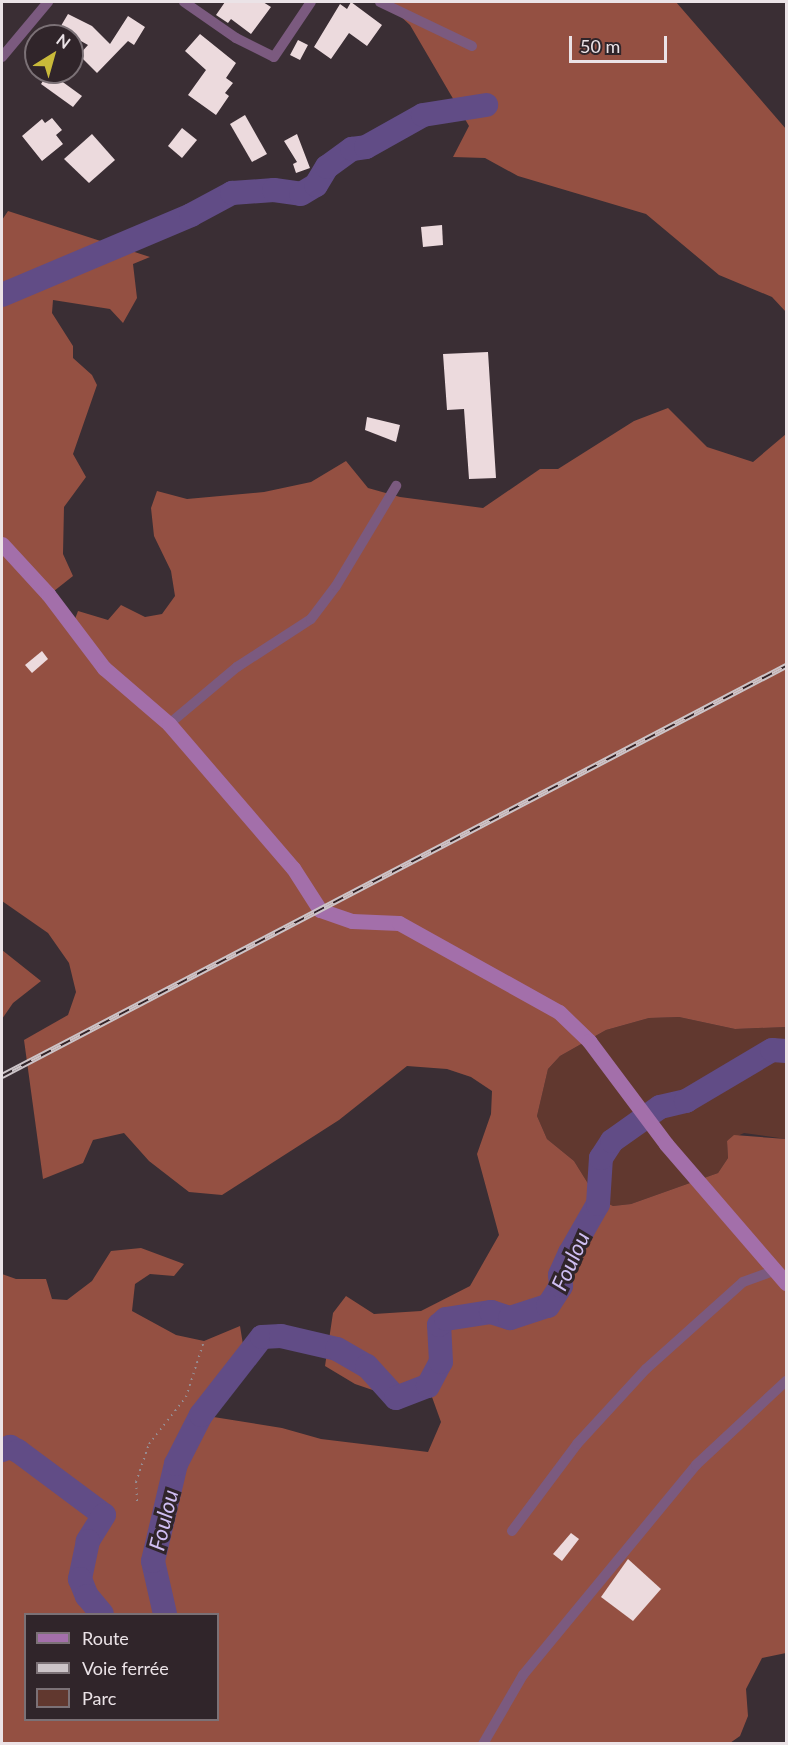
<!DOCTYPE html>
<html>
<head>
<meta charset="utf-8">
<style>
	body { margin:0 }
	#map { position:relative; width:788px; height:1745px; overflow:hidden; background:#3a2e34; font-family:Lato,sans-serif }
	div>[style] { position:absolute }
	.green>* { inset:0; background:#61382f }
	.forest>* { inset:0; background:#945042 }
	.river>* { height:24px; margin:-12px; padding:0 12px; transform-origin:12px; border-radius:12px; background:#614c86 }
	.building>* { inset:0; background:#ecdadd }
	.path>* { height:2px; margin-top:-1px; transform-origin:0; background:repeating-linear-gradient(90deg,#968c91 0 1.5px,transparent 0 6px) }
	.street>* { height:10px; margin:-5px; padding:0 5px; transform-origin:5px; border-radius:5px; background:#7b5a7f }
	.secondary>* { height:15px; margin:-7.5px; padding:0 7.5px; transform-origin:7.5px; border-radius:7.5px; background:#a36faa }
	.rail>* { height:6px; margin-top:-3px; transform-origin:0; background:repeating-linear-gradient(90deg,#30252a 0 11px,#ccc4c8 0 22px); box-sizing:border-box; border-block:2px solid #ccc4c8 }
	span { translate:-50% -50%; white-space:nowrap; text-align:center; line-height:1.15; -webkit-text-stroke:6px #30252a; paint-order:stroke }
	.water-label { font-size:22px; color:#cfbef2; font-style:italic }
	.frame { position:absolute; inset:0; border:3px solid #ebe3e7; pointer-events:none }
	.legend { position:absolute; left:24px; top:1613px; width:195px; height:108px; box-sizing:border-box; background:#30252a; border:2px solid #7b7176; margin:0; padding:8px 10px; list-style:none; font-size:18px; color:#ebe3e7 }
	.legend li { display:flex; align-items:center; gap:12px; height:30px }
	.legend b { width:30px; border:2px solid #7b7176 }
	.north { position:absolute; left:24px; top:24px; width:60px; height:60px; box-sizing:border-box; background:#30252a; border:2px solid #7b7176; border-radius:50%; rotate:37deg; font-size:16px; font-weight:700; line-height:24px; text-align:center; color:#ebe3e7 }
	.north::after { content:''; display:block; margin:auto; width:21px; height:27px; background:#c9ba3a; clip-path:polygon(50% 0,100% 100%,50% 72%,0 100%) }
	.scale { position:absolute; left:569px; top:36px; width:98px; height:27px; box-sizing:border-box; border:3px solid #ebe3e7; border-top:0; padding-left:8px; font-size:18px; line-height:21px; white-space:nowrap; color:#ebe3e7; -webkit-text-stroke:4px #30252a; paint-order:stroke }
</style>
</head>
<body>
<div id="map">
	<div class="green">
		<i style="clip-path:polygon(679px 1017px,735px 1029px,786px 1027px,786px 1139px,744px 1133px,727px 1141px,728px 1158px,718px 1173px,631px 1204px,613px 1206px,597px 1198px,574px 1161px,547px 1139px,537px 1116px,548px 1069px,560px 1056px,606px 1030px,649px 1018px)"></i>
	</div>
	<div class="forest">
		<i style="clip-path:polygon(385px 2px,676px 2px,786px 129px,786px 312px,772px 297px,719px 275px,646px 214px,518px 176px,485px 158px,453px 157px,469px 126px,410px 25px)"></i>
		<i style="clip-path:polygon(evenodd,8px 211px,150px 257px,133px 264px,137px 298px,123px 323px,110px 309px,53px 300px,52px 313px,73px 346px,73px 358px,92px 375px,97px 385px,73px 454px,86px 477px,64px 507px,63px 554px,73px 576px,54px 591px,72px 627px,78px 611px,108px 620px,121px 605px,145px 617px,162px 614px,175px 596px,171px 571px,154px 536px,151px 508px,157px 491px,187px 499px,264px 492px,311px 482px,346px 461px,368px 488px,400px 497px,483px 508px,540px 469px,558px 469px,634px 421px,668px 408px,707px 447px,753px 462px,786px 434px,786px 1027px,735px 1029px,679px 1017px,649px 1018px,606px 1030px,560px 1056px,548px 1069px,537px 1116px,547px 1139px,574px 1161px,597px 1198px,613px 1206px,631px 1204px,718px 1173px,728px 1158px,727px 1141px,734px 1135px,786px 1139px,786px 1653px,762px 1658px,746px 1689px,748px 1716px,740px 1736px,730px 1743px,2px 1743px,2px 1274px,16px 1279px,46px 1279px,52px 1299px,67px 1300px,92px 1281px,111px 1251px,141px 1248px,184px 1264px,174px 1276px,150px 1274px,135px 1284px,132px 1311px,176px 1335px,204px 1341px,240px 1326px,245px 1357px,201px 1415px,282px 1428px,321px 1439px,428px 1452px,441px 1422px,428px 1386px,396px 1398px,355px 1384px,325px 1366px,333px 1313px,346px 1296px,374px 1314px,421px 1311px,470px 1286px,499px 1235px,477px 1154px,491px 1114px,492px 1091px,471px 1077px,447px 1069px,407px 1066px,339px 1120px,222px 1195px,189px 1192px,149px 1161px,124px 1133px,93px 1140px,83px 1163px,43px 1179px,24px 1040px,68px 1015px,76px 992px,69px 963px,48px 933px,2px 901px,2px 220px,8px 211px,26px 1614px,218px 1614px,218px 1720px,26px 1720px,26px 1614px)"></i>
		<i style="clip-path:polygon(2px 950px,41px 981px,13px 1003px,2px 1019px)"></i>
	</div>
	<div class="river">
		<i style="left:2px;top:295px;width:205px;rotate:-22.9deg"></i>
		<i style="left:191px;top:215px;width:47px;rotate:-28.2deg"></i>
		<i style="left:232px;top:193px;width:42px;rotate:-4.1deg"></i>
		<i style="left:274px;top:190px;width:27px;rotate:8deg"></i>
		<i style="left:301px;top:194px;width:17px;rotate:-31deg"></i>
		<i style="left:316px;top:185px;width:21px;rotate:-59deg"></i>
		<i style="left:327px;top:167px;width:31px;rotate:-36deg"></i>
		<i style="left:352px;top:149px;width:14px;rotate:-8deg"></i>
		<i style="left:366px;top:147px;width:65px;rotate:-29.3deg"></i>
		<i style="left:423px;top:115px;width:64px;rotate:-9deg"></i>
		<i style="left:2px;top:1450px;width:9px;rotate:-21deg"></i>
		<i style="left:10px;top:1447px;width:9px;rotate:27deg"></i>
		<i style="left:18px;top:1451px;width:107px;rotate:36.7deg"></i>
		<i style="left:104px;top:1515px;width:31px;rotate:122deg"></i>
		<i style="left:88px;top:1541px;width:39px;rotate:102deg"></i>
		<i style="left:80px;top:1579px;width:18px;rotate:68deg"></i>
		<i style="left:87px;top:1596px;width:23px;rotate:50deg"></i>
		<i style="left:165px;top:1614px;width:54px;rotate:-102.8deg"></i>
		<i style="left:153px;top:1561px;width:100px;rotate:-76.7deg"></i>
		<i style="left:176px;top:1464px;width:55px;rotate:-63deg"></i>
		<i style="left:201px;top:1415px;width:99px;rotate:-52deg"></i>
		<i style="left:262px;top:1337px;width:19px;rotate:-3deg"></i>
		<i style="left:281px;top:1336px;width:57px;rotate:13.1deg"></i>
		<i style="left:337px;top:1349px;width:34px;rotate:30deg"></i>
		<i style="left:367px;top:1366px;width:43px;rotate:47.8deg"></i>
		<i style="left:396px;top:1398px;width:34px;rotate:-21deg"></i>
		<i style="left:428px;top:1386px;width:27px;rotate:-62deg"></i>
		<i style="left:441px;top:1362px;width:37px;rotate:-93deg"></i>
		<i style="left:439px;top:1325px;width:9px;rotate:-41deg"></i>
		<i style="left:446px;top:1319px;width:46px;rotate:-8.8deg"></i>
		<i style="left:491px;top:1312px;width:20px;rotate:18deg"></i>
		<i style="left:510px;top:1318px;width:40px;rotate:-18deg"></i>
		<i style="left:548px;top:1306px;width:24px;rotate:-57deg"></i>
		<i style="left:561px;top:1286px;width:11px;rotate:-95deg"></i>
		<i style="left:560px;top:1275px;width:24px;rotate:-66deg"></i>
		<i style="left:570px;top:1253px;width:56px;rotate:-60.3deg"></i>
		<i style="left:598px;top:1204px;width:46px;rotate:-86.3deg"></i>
		<i style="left:601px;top:1158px;width:20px;rotate:-57deg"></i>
		<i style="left:612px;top:1141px;width:59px;rotate:-35.3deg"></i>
		<i style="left:660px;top:1107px;width:27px;rotate:-13deg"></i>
		<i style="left:686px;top:1101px;width:100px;rotate:-30.7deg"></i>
		<i style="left:772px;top:1050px;width:14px;rotate:4deg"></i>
	</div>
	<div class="building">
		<i style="clip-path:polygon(225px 2px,263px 2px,271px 7px,251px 34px,231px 19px,228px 23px,216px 15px)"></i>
		<i style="clip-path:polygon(351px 2px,382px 25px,367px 46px,349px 33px,331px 59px,314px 47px,340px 4px,347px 9px)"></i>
		<i style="clip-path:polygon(68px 14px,92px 26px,110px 44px,128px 16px,145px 27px,134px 45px,128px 41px,97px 73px,79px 55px,88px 45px,72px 36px,55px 36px)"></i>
		<i style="clip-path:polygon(200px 34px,236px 63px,226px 78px,233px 83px,225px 93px,229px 96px,216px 115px,188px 95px,206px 70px,185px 51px)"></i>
		<i style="clip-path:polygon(298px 40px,308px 45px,300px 60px,290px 55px)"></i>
		<i style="clip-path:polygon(49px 72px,82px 96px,73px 107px,41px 84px)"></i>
		<i style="clip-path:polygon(245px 115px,267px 154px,252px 162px,230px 124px)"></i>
		<i style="clip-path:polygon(52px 118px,62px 130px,56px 135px,63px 144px,42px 161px,22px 136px,42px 119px,45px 123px)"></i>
		<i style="clip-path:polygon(182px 128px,197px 140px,182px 158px,168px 146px)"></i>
		<i style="clip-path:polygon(92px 134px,115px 160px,89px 183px,64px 159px)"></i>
		<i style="clip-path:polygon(297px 134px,310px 168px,296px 173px,293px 164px,297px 162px,284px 141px)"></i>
		<i style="clip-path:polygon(442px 225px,443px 245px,423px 247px,421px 227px)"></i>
		<i style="clip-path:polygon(488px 352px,496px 478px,469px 479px,464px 409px,447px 410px,443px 354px)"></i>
		<i style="clip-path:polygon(367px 417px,400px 425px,396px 442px,365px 430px)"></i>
		<i style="clip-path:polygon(42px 651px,48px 659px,32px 673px,25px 665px)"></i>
		<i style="clip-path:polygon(571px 1533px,579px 1539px,562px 1561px,553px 1554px)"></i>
		<i style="clip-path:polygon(628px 1559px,661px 1589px,633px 1621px,601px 1597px)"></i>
	</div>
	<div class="path">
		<i style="left:137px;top:1501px;width:19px;rotate:-93deg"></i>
		<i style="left:136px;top:1482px;width:40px;rotate:-71.1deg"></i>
		<i style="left:149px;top:1444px;width:60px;rotate:-51.8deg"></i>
		<i style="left:186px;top:1397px;width:59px;rotate:-72.2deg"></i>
	</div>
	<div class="street">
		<i style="left:184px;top:2px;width:63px;rotate:34.7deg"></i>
		<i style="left:236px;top:38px;width:42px;rotate:26.6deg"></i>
		<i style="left:274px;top:57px;width:66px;rotate:-56.1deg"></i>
		<i style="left:380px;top:2px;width:102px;rotate:25.6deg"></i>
		<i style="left:2px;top:57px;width:72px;rotate:-50.1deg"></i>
		<i style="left:169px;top:724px;width:89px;rotate:-40deg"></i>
		<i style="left:237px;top:667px;width:88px;rotate:-33deg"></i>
		<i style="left:311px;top:619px;width:41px;rotate:-52.9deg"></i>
		<i style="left:336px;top:586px;width:117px;rotate:-59deg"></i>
		<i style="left:512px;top:1531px;width:109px;rotate:-53.2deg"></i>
		<i style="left:577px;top:1444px;width:102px;rotate:-47.4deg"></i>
		<i style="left:646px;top:1369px;width:130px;rotate:-41.9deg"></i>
		<i style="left:743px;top:1282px;width:35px;rotate:-20deg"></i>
		<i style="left:483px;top:1744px;width:80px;rotate:-59.9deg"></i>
		<i style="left:523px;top:1675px;width:272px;rotate:-50.5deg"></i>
		<i style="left:696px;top:1465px;width:123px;rotate:-43deg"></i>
	</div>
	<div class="secondary">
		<i style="left:2px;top:544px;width:68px;rotate:47.4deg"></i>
		<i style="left:48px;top:594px;width:93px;rotate:52.9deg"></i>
		<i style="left:104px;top:668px;width:86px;rotate:40.7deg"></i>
		<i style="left:169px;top:724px;width:190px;rotate:49.3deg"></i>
		<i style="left:293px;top:868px;width:50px;rotate:57.3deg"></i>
		<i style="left:320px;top:910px;width:34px;rotate:19deg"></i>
		<i style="left:352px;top:921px;width:47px;rotate:2.4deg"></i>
		<i style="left:399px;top:923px;width:183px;rotate:29.1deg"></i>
		<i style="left:559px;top:1012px;width:42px;rotate:44deg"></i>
		<i style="left:589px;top:1041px;width:129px;rotate:53.2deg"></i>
		<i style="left:666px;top:1144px;width:184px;rotate:49.2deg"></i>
	</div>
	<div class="rail">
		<i style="left:2px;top:1076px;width:885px;rotate:-27.61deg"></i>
	</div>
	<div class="water-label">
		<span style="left:570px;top:1261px;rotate:-66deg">Foulou</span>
		<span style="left:163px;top:1520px;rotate:-76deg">Foulou</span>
	</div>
	<div class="frame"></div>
	<ul class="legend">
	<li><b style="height:8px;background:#a36faa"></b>Route</li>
	<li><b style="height:8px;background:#ccc4c8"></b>Voie ferrée</li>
	<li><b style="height:16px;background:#61382f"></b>Parc</li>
	</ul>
	<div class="north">N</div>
	<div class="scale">50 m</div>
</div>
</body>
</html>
